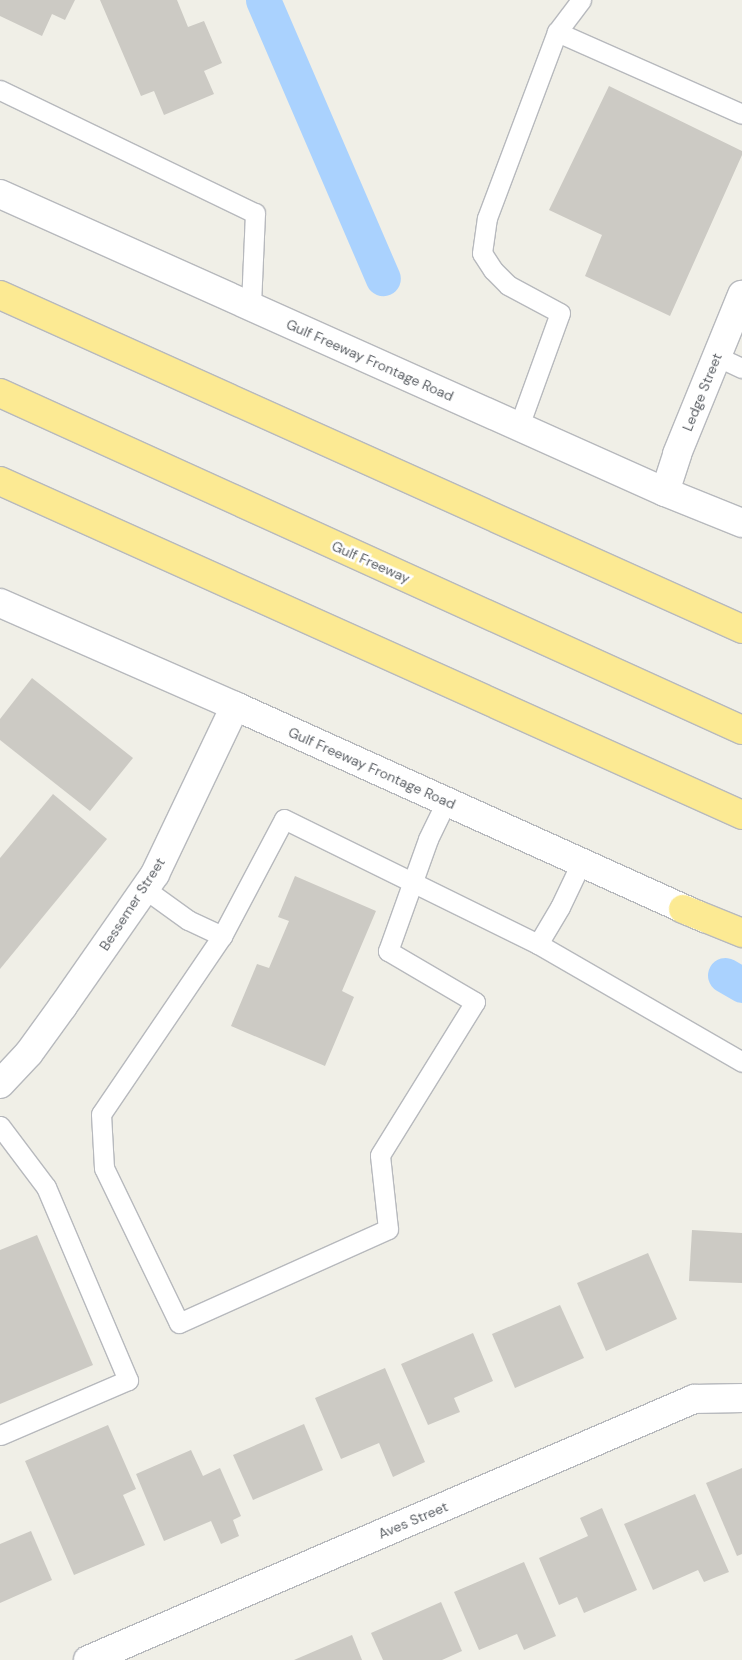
<!DOCTYPE html>
<html>
<head>
<meta charset="utf-8">
<style>
	body { margin:0 }
	#map { position:relative; width:742px; height:1660px; overflow:hidden; background:#f0efe7; font-family:"DM Sans",sans-serif }
	div>[style] { position:absolute }
	.canal>* { height:35px; margin:-17.5px; padding:0 17.5px; transform-origin:17.5px; border-radius:17.5px; background:#aad2fe }
	.building>* { inset:0; background:#cccac4 }
	.roads { filter:drop-shadow(1px 0 #b7b9bd) drop-shadow(-1px 0 #b7b9bd) drop-shadow(0 1px #b7b9bd) drop-shadow(0 -1px #b7b9bd) }
	.lane>* { height:19px; margin:-9.5px; padding:0 9.5px; transform-origin:9.5px; border-radius:9.5px; background:#fff }
	.street>* { height:28px; margin:-14px; padding:0 14px; transform-origin:14px; border-radius:14px; background:#fff }
	.secondary>* { height:28px; margin:-14px; padding:0 14px; transform-origin:14px; border-radius:14px; background:#fff }
	.highway>* { height:28px; margin:-14px; padding:0 14px; transform-origin:14px; border-radius:14px; background:#fcea93 }
	span { translate:-50% -50%; white-space:nowrap; text-align:center; line-height:1.15; -webkit-text-stroke:5px #fff; paint-order:stroke }
	.street-label { font-size:14px; color:#5e6267 }
</style>
</head>
<body>
<div id="map">
	<div class="canal">
		<i style="left:263px;top:0;width:303px;rotate:66.7deg"></i>
		<i style="left:725px;top:975px;width:20px;rotate:30deg"></i>
	</div>
	<div class="building">
		<i style="clip-path:polygon(0 0,75px 0,65px 20px,52px 14px,42px 36px,0 16px)"></i>
		<i style="clip-path:polygon(100px 0,177px 0,188px 27px,204px 21px,222px 63px,204px 71px,214px 94px,164px 115px,154px 91px,141px 96px)"></i>
		<i style="clip-path:polygon(609px 86px,742px 151px,742px 155px,670px 316px,585px 276px,602px 235px,549px 210px)"></i>
		<i style="clip-path:polygon(32px 678px,133px 758px,90px 811px,0 740px,0 719px)"></i>
		<i style="clip-path:polygon(53px 794px,107px 839px,0 969px,0 858px)"></i>
		<i style="clip-path:polygon(295px 876px,376px 911px,342px 991px,354px 997px,325px 1066px,231px 1026px,257px 964px,269px 968px,289px 921px,278px 917px)"></i>
		<i style="clip-path:polygon(692px 1230px,742px 1233px,742px 1283px,689px 1281px)"></i>
		<i style="clip-path:polygon(37px 1235px,93px 1365px,0 1404px,0 1250px)"></i>
		<i style="clip-path:polygon(648px 1253px,677px 1319px,606px 1351px,577px 1283px)"></i>
		<i style="clip-path:polygon(560px 1305px,584px 1358px,515px 1388px,492px 1334px)"></i>
		<i style="clip-path:polygon(473px 1333px,493px 1381px,454px 1398px,460px 1412px,428px 1425px,401px 1364px)"></i>
		<i style="clip-path:polygon(385px 1368px,425px 1462px,393px 1477px,379px 1443px,341px 1459px,315px 1398px)"></i>
		<i style="clip-path:polygon(304px 1424px,323px 1470px,253px 1500px,233px 1455px)"></i>
		<i style="clip-path:polygon(108px 1425px,136px 1489px,123px 1495px,145px 1545px,74px 1575px,25px 1461px)"></i>
		<i style="clip-path:polygon(191px 1450px,203px 1476px,220px 1468px,241px 1516px,233px 1520px,239px 1536px,221px 1544px,211px 1521px,164px 1541px,136px 1474px)"></i>
		<i style="clip-path:polygon(742px 1468px,742px 1554px,737px 1556px,706px 1483px)"></i>
		<i style="clip-path:polygon(695px 1494px,729px 1572px,704px 1582px,698px 1570px,653px 1590px,624px 1524px)"></i>
		<i style="clip-path:polygon(602px 1508px,637px 1590px,584px 1613px,577px 1597px,559px 1605px,539px 1558px,588px 1536px,580px 1518px)"></i>
		<i style="clip-path:polygon(31px 1531px,52px 1580px,0 1603px,0 1544px)"></i>
		<i style="clip-path:polygon(524px 1562px,556px 1636px,524px 1650px,517px 1634px,479px 1650px,454px 1592px)"></i>
		<i style="clip-path:polygon(441px 1602px,462px 1651px,442px 1660px,383px 1660px,371px 1633px)"></i>
		<i style="clip-path:polygon(352px 1635px,362px 1660px,294px 1660px)"></i>
	</div>
	<div class="roads">
		<div class="lane">
			<i style="left:557px;top:32px;width:40px;rotate:-53deg"></i>
			<i style="left:0;top:90px;width:283px;rotate:25.8deg"></i>
			<i style="left:255px;top:213px;width:93px;rotate:92.5deg"></i>
			<i style="left:716px;top:356px;width:29px;rotate:25deg"></i>
			<i style="left:519px;top:426px;width:120px;rotate:-70.1deg"></i>
			<i style="left:560px;top:313px;width:59px;rotate:-151.7deg"></i>
			<i style="left:508px;top:285px;width:21px;rotate:-135deg"></i>
			<i style="left:493px;top:270px;width:20px;rotate:-123deg"></i>
			<i style="left:482px;top:253px;width:35px;rotate:-82deg"></i>
			<i style="left:487px;top:218px;width:199px;rotate:-69.4deg"></i>
			<i style="left:557px;top:32px;width:202px;rotate:23.9deg"></i>
			<i style="left:145px;top:889px;width:53px;rotate:35.8deg"></i>
			<i style="left:188px;top:920px;width:38px;rotate:25deg"></i>
			<i style="left:222px;top:936px;width:215px;rotate:124.2deg"></i>
			<i style="left:101px;top:1114px;width:54px;rotate:86.8deg"></i>
			<i style="left:104px;top:1168px;width:172px;rotate:64.2deg"></i>
			<i style="left:179px;top:1323px;width:229px;rotate:-24.2deg"></i>
			<i style="left:388px;top:1229px;width:74px;rotate:-96.2deg"></i>
			<i style="left:380px;top:1155px;width:180px;rotate:-58.2deg"></i>
			<i style="left:475px;top:1002px;width:101px;rotate:-149.6deg"></i>
			<i style="left:388px;top:951px;width:119px;rotate:-70.3deg"></i>
			<i style="left:428px;top:839px;width:41px;rotate:-64.1deg"></i>
			<i style="left:222px;top:936px;width:132px;rotate:-62.1deg"></i>
			<i style="left:284px;top:819px;width:283px;rotate:26.2deg"></i>
			<i style="left:538px;top:944px;width:43px;rotate:-59.3deg"></i>
			<i style="left:560px;top:907px;width:49px;rotate:-64.5deg"></i>
			<i style="left:538px;top:944px;width:236px;rotate:30deg"></i>
			<i style="left:0;top:1126px;width:76px;rotate:53deg"></i>
			<i style="left:46px;top:1187px;width:210px;rotate:67deg"></i>
			<i style="left:128px;top:1380px;width:139px;rotate:156.7deg"></i>
		</div>
		<div class="street">
			<i style="left:665px;top:492px;width:40px;rotate:-72deg"></i>
			<i style="left:677px;top:454px;width:172px;rotate:-67.8deg"></i>
			<i style="left:0;top:1084px;width:42px;rotate:-46.9deg"></i>
			<i style="left:29px;top:1053px;width:58px;rotate:-54.1deg"></i>
			<i style="left:63px;top:1006px;width:161px;rotate:-55.1deg"></i>
			<i style="left:155px;top:874px;width:186px;rotate:-64.5deg"></i>
			<i style="left:88px;top:1660px;width:660px;rotate:-23.3deg"></i>
			<i style="left:694px;top:1399px;width:48px;rotate:-1.2deg"></i>
		</div>
		<div class="secondary">
			<i style="left:0;top:194px;width:729px;rotate:24.14deg"></i>
			<i style="left:665px;top:492px;width:83px;rotate:21.9deg"></i>
			<i style="left:0;top:603px;width:257px;rotate:23.7deg"></i>
			<i style="left:235px;top:706px;width:515px;rotate:24.32deg"></i>
		</div>
		<div class="highway">
			<i style="left:0;top:295px;width:814px;rotate:24.23deg"></i>
			<i style="left:0;top:393px;width:815px;rotate:24.43deg"></i>
			<i style="left:0;top:481px;width:814px;rotate:24.23deg"></i>
			<i style="left:683px;top:909px;width:64px;rotate:22.1deg"></i>
		</div>
	</div>
	<div class="street-label">
		<span style="left:370px;top:360px;rotate:24deg">Gulf Freeway Frontage Road</span>
		<span style="left:702px;top:392px;rotate:-68deg">Ledge Street</span>
		<span style="left:371px;top:562px;rotate:24deg">Gulf Freeway</span>
		<span style="left:372px;top:768px;rotate:24deg">Gulf Freeway Frontage Road</span>
		<span style="left:132px;top:904px;rotate:-57deg">Bessemer Street</span>
		<span style="left:413px;top:1520px;rotate:-23deg">Aves Street</span>
	</div>
</div>
</body>
</html>
